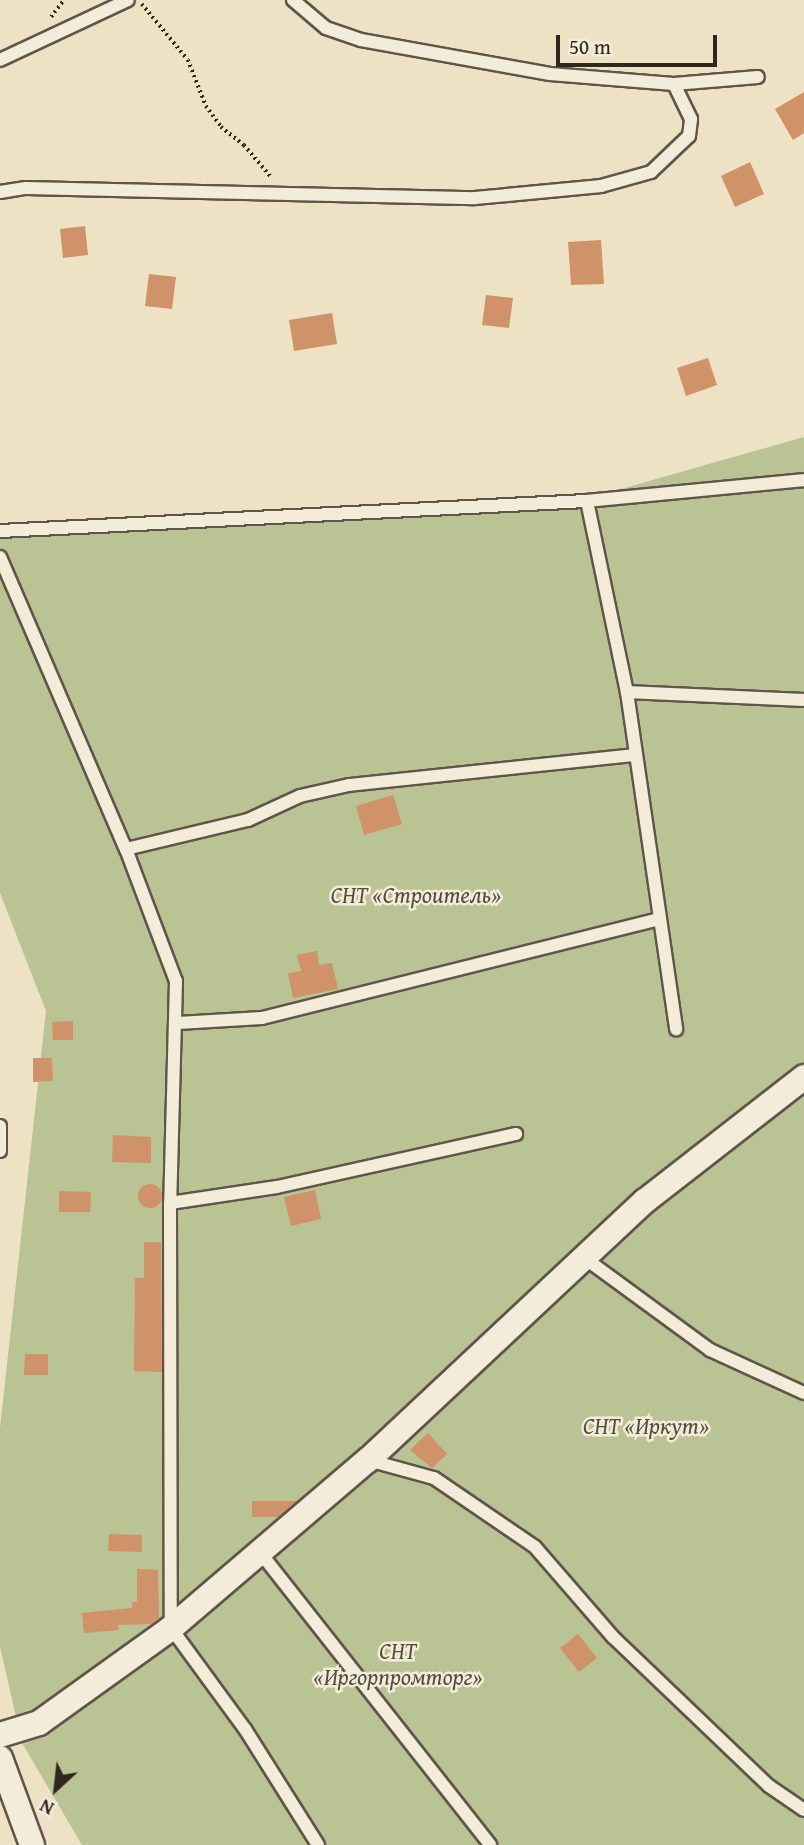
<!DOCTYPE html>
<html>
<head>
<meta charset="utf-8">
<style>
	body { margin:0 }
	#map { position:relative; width:804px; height:1845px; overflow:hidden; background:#ede2c4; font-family:"Gentium Book Plus",serif }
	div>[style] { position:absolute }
	.green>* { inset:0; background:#b9c394 }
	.building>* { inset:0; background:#cf9269 }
	.round { border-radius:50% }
	.path>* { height:3.5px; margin-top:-1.75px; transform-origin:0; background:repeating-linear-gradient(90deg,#31261e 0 2px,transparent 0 5.5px) }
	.roads { filter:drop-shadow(2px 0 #605548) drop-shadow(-2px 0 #605548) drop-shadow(0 2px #605548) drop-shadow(0 -2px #605548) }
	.service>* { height:12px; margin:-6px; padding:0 6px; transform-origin:6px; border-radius:6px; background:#f3ecd9 }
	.minor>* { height:24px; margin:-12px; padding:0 12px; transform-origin:12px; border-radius:12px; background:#f3ecd9 }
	span { translate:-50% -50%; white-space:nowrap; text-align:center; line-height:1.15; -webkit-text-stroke:5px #f3ecd9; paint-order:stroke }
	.park-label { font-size:23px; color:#534d3c; font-style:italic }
	.north { position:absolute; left:21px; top:1754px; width:70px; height:70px; -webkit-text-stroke:5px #f3ecd9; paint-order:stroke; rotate:207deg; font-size:19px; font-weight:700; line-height:28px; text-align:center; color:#31261e }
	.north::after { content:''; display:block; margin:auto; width:24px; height:32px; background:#31261e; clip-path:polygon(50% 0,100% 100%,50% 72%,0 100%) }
	.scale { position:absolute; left:556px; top:35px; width:161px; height:32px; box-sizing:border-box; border:4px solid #31261e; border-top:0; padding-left:9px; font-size:21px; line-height:24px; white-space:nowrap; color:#31261e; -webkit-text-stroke:5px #f3ecd9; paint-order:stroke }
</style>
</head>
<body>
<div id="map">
	<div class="green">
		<i style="clip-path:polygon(804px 437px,804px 1845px,82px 1845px,22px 1743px,0 1647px,0 1428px,46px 1011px,0 893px,0 525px,600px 495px)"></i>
	</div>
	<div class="building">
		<i style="clip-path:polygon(804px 92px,804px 133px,793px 140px,775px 109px)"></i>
		<i style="clip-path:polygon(750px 162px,764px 194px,735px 207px,721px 176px)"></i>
		<i style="clip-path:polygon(85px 226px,88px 255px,63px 258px,60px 229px)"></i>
		<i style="clip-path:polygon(601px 240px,604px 284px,571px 285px,568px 242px)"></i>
		<i style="clip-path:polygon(149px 274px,176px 277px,172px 309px,145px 306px)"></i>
		<i style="clip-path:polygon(486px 295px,513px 298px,509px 328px,482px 325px)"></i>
		<i style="clip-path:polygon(332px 313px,337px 344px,294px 351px,289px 320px)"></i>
		<i style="clip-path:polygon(708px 358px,717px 385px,686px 396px,677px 368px)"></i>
		<i style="clip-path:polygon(393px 795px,402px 824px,364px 835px,356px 806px)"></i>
		<i style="clip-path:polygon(317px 951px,319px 965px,332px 963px,338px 989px,293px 998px,288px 973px,301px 971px,297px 955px)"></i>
		<i style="clip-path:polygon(73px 1021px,73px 1040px,53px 1040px,52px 1022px)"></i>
		<i style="clip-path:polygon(33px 1058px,52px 1058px,53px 1081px,33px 1082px)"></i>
		<i style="clip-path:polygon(113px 1135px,151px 1137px,151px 1163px,112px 1162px)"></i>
		<i class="round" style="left:138px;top:1184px;width:24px;height:24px"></i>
		<i style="clip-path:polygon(315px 1190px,321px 1219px,291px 1226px,284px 1197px)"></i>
		<i style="clip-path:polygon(59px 1191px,91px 1192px,90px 1212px,59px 1212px)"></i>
		<i style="clip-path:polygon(144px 1242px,161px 1242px,162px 1372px,134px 1371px,135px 1278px,144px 1278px)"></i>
		<i style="clip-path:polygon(25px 1354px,48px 1354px,48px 1375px,24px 1375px)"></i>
		<i style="clip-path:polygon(428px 1433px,447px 1454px,432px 1468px,410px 1450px)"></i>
		<i style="clip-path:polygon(252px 1501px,297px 1501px,278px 1517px,252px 1517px)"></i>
		<i style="clip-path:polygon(109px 1534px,142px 1535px,142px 1552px,108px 1551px)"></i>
		<i style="clip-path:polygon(137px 1569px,158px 1570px,159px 1618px,151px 1624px,118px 1625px,119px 1630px,84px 1633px,82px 1613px,132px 1608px,132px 1602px,137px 1602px)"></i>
		<i style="clip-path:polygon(578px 1634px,597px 1658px,579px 1672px,560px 1648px)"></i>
	</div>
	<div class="path">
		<i style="left:142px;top:4px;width:72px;rotate:50.6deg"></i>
		<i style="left:188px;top:60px;width:49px;rotate:68.6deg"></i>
		<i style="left:206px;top:106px;width:26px;rotate:54deg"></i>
		<i style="left:221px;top:127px;width:29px;rotate:38deg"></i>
		<i style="left:244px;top:145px;width:42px;rotate:49.8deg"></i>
		<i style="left:51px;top:17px;width:21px;rotate:-53deg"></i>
	</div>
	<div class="roads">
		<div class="service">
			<i style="left:293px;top:0;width:43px;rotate:40.3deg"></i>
			<i style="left:326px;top:28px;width:37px;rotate:19deg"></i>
			<i style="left:361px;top:40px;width:192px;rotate:10.2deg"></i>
			<i style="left:550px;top:74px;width:124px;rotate:4.6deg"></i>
			<i style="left:674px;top:84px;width:84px;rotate:-4.8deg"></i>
			<i style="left:0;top:60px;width:141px;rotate:-25.1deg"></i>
			<i style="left:0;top:192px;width:26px;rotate:-9deg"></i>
			<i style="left:26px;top:188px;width:449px;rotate:1.3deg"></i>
			<i style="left:475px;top:198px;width:127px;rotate:-5.4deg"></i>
			<i style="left:601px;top:186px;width:52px;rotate:-15.6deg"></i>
			<i style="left:651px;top:172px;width:52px;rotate:-43.5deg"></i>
			<i style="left:689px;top:136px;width:17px;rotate:-83deg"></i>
			<i style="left:691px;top:119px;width:39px;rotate:-116deg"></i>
			<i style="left:587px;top:501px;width:195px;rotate:78.2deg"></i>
			<i style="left:627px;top:692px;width:341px;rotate:81.7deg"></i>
			<i style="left:0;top:531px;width:588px;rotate:-2.93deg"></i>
			<i style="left:587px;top:501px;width:218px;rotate:-5.5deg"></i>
			<i style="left:0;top:557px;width:318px;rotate:66.7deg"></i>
			<i style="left:126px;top:849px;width:141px;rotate:69.3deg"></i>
			<i style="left:176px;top:981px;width:222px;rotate:91.5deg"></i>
			<i style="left:170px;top:1203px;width:425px;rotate:89.9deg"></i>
			<i style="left:171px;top:1628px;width:125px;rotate:53.8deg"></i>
			<i style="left:245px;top:1729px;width:137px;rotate:57.8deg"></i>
			<i style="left:627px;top:692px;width:177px;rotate:2.6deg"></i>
			<i style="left:126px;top:849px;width:125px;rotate:-13.4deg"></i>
			<i style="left:248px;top:820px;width:57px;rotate:-24.8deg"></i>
			<i style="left:300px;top:796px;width:50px;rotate:-12.7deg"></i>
			<i style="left:349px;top:785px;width:287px;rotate:-6deg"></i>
			<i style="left:178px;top:1023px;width:84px;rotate:-3.4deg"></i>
			<i style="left:262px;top:1018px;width:410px;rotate:-14deg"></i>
			<i style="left:0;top:1126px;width:25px;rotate:90deg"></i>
			<i style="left:170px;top:1203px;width:108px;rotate:-8.5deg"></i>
			<i style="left:277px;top:1187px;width:245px;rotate:-12.5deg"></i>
			<i style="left:583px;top:1257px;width:157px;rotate:36.2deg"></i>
			<i style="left:710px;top:1350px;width:103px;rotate:24.6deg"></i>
			<i style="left:368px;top:1460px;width:68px;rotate:15.3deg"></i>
			<i style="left:434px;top:1478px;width:122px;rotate:34.3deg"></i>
			<i style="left:535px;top:1547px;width:119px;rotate:49.1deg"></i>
			<i style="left:613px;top:1637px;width:216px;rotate:43.7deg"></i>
			<i style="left:769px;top:1786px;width:42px;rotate:34.4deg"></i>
			<i style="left:259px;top:1551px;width:374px;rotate:51.8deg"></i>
		</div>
		<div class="minor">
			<i style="left:0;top:1735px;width:41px;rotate:-17.1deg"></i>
			<i style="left:39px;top:1723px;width:163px;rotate:-35.7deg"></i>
			<i style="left:171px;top:1628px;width:259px;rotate:-40.5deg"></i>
			<i style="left:368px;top:1460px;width:379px;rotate:-43.1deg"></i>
			<i style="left:645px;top:1201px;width:202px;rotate:-37.9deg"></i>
			<i style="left:0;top:1758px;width:93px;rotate:69.8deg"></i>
		</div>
	</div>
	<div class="park-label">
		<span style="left:416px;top:895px">СНТ «Строитель»</span>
		<span style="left:646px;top:1426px">СНТ «Иркут»</span>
		<span style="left:398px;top:1664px">СНТ<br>«Иргорпромторг»</span>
	</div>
	<div class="north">N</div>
	<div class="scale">50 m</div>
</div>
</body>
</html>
